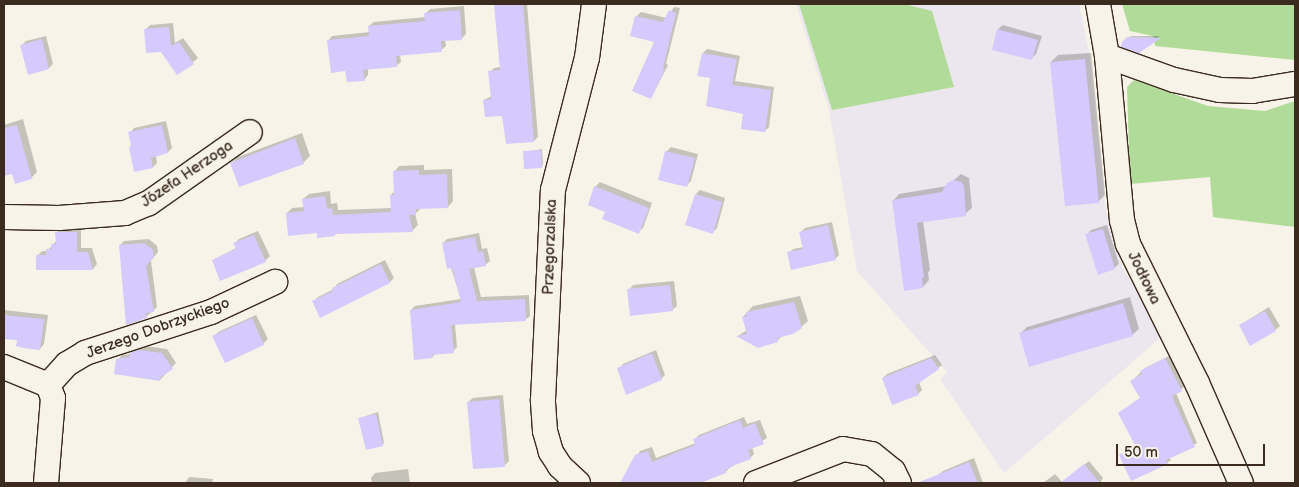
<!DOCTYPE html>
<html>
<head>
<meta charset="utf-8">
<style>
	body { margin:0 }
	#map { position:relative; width:1299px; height:487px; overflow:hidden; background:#f7f3e8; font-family:"Balsamiq Sans",sans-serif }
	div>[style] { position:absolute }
	.built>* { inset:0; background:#ece7ee }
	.green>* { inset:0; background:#b1db98 }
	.shadow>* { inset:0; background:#0003 }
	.building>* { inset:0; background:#d4cafd }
	.roads { filter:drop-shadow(1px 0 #3b2a1e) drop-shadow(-1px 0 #3b2a1e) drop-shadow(0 1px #3b2a1e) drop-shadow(0 -1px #3b2a1e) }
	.street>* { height:24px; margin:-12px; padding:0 12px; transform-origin:12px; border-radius:12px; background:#f7f3e8 }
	span { translate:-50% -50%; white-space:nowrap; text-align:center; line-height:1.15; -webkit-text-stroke:4px #f7f3e8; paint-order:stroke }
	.street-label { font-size:15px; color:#3b2a1e }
	.frame { position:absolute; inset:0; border:5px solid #3b2a1e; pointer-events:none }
	.scale { position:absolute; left:1116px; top:444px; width:149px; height:22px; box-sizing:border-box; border:2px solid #3b2a1e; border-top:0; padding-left:6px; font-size:15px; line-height:18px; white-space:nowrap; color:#3b2a1e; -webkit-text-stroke:4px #f7f3e8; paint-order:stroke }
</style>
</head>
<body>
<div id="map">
	<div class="built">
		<i style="clip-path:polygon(796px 4px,1079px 4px,1089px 52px,1106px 212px,1112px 235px,1123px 269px,1166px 333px,1004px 473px,940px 379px,947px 372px,857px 271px,829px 110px)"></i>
	</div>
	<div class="green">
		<i style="clip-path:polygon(799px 4px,904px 4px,932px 11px,954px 87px,832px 110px)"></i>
		<i style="clip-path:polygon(1122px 4px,1295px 4px,1295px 60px,1155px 46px,1153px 36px,1130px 31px)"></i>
		<i style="clip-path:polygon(1134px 80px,1208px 106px,1265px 111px,1295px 101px,1295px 227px,1213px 217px,1210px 177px,1130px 184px,1127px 87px)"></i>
	</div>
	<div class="shadow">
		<i style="clip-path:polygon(495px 4px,527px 4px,538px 137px,534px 141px,484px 100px,492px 96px,490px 72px,494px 68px,501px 67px)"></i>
		<i style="clip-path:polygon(464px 6px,466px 34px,461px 39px,445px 40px,446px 46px,441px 50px,400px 54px,401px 62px,396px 66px,368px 68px,368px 75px,364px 80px,347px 70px,328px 41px,332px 36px,370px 32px,369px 26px,374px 22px,426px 17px,426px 13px,430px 9px)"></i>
		<i style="clip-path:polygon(674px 7px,680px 8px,666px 64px,668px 65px,651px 98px,656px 41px,632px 35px,637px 16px,641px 12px,667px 18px)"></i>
		<i style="clip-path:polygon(173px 23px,175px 43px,183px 38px,198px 58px,178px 74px,145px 30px,150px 25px)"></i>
		<i style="clip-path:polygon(1003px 25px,1042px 36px,1036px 54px,1032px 58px,998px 29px)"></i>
		<i style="clip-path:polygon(46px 36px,53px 64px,49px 68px,29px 73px,22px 45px,26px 41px)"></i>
		<i style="clip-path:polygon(1131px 36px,1160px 36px,1139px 51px,1123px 43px)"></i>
		<i style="clip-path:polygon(707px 49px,740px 56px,735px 81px,774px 87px,769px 127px,765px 131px,711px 77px,703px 53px)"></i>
		<i style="clip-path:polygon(1091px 53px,1105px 195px,1098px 202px,1051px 62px,1058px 55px)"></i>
		<i style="clip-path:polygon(23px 119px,37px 172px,31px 178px,13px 172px,4px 175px,4px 125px)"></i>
		<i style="clip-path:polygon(166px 121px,172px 148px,168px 152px,156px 156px,157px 163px,153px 167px,132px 145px,130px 133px,134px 128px)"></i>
		<i style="clip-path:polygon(302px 133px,310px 156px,303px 163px,231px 163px,238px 157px)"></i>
		<i style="clip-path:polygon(671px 147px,698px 154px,691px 181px,686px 186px,666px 152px)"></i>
		<i style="clip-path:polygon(542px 149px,543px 165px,541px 167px,524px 152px)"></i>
		<i style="clip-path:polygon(424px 165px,424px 170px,452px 169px,453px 201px,448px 207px,421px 208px,415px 214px,418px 225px,413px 230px,337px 233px,334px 235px,318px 231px,287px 213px,292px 208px,304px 207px,303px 199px,309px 194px,330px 191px,331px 204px,337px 203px,338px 210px,392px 208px,391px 195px,395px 191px,394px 172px,399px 166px)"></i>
		<i style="clip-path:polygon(961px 174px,969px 178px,972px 208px,965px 214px,923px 221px,930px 270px,928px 273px,929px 280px,923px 287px,893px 201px,899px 194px,947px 186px)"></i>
		<i style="clip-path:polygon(600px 182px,652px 203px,643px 228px,638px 232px,606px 212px,595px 187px)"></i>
		<i style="clip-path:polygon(700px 190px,725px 198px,717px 228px,712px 233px,686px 224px,696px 194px)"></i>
		<i style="clip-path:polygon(832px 222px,839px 255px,835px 259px,789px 253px,793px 249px,804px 247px,801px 232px,805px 228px)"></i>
		<i style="clip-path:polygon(1107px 225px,1119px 264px,1114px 268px,1087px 235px,1091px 230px)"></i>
		<i style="clip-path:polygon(61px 228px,81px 228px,81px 248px,92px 248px,97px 264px,93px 269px,37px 269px,37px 256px,42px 251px,47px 251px,57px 240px,57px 232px)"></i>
		<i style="clip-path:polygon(258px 231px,270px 256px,265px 261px,213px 260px,236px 248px,235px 243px,239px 239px)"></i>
		<i style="clip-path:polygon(479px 233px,482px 249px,487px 248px,490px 261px,485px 265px,474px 267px,481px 297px,529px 295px,530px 316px,525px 320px,455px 324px,457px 347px,453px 351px,437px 353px,432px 357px,411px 310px,415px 306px,461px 299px,443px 243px,447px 239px)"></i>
		<i style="clip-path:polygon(149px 239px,157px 246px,158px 252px,151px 261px,157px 307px,146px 317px,120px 245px,124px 241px)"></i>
		<i style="clip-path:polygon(385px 260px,394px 278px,390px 282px,321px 316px,314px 301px,318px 297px,334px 289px,337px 284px)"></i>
		<i style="clip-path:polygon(674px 281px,677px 306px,672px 310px,629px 290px,633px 285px)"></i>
		<i style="clip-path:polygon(800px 296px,808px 321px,801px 327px,783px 335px,777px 341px,738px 336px,747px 330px,743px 317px,753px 306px)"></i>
		<i style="clip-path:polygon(1130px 297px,1139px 329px,1132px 335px,1020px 334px,1027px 327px)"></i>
		<i style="clip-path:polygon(1269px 307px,1280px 326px,1275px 330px,1240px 325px)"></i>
		<i style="clip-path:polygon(4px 310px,48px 315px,44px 344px,40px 349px,18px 339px,4px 337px)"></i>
		<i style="clip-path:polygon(256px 315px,268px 339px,263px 344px,214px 337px,218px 332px)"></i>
		<i style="clip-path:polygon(145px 346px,167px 349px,176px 363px,160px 380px,118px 360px,122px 355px,130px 354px,135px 349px)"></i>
		<i style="clip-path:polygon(656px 350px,665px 375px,661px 379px,619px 369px,623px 364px)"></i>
		<i style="clip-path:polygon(935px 355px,942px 365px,919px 382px,922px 390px,918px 394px,883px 378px,887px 374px)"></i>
		<i style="clip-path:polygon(1169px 356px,1185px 386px,1176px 393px,1197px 443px,1169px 457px,1171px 460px,1167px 463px,1120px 455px,1137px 446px,1141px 398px,1135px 378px,1145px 368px)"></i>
		<i style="clip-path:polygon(503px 395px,509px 461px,505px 465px,468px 402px,473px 398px)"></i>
		<i style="clip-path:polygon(378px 412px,384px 443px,382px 445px,360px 418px)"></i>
		<i style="clip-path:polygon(744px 417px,747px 424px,760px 420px,767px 438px,752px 447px,754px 454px,750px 458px,730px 467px,726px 472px,696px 483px,690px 483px,678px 454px,662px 483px,622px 483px,640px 451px,652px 447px,656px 458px,696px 443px,694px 440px,699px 435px)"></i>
		<i style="clip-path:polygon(974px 458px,983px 483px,942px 483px,938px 475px,943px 471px)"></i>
		<i style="clip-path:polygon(1089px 461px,1103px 478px,1100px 483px,1074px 483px,1069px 477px)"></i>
		<i style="clip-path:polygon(408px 469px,410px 483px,372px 483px,371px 478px,375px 473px)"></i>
		<i style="clip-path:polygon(1055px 474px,1063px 483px,1043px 483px)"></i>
		<i style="clip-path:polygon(189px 477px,213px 479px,212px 483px,185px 483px)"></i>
	</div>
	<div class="building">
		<i style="clip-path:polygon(494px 4px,523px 4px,534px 142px,506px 144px,502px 116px,485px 117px,483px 100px,491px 99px,488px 71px,500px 70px)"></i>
		<i style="clip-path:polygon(460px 10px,462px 40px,441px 41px,442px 52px,396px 56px,397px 67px,363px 70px,365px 81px,347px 82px,345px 71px,331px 73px,327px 40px,369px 36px,368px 26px,425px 21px,424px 13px)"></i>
		<i style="clip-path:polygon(669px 10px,676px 13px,663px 68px,665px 69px,651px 99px,632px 91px,654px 42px,630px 36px,635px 16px,663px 22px)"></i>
		<i style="clip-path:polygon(169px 27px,171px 46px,179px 42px,194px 64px,177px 75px,161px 52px,146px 53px,144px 29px)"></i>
		<i style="clip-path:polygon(997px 29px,1038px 40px,1032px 60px,992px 50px)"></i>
		<i style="clip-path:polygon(1127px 37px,1161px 38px,1139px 53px,1121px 47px,1122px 42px)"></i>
		<i style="clip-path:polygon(42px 39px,49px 69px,28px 75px,20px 45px)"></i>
		<i style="clip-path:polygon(702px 53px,737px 59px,732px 85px,771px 90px,765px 132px,741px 129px,743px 114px,706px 106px,710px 78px,697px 76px)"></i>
		<i style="clip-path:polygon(1085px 59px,1099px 203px,1065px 206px,1050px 62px)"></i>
		<i style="clip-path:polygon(17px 125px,32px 179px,15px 184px,12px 174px,4px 176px,4px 128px)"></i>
		<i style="clip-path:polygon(162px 125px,168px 153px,151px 158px,153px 168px,134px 172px,129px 147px,131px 146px,128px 132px)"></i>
		<i style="clip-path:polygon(295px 138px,304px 164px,239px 187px,230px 163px)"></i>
		<i style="clip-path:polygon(541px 150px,542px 168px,524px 169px,523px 151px)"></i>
		<i style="clip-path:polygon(665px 151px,695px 158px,687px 187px,658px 180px)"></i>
		<i style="clip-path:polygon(419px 170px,419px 175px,447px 174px,448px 208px,416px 209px,416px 215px,409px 215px,413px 232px,335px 234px,335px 236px,317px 238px,317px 233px,288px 236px,286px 213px,304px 211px,302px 199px,325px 196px,327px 209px,332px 208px,333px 215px,391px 212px,390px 195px,394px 195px,393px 171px)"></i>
		<i style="clip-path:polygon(953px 180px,961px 182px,964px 186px,966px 216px,917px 223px,924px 278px,922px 278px,923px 288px,904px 291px,892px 200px,942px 192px,947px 183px)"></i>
		<i style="clip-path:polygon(594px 186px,649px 208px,639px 234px,602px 219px,605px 212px,588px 205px)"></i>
		<i style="clip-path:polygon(695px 194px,722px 202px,713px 234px,685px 225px)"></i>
		<i style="clip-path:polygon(828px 225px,836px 260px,791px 270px,787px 252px,803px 249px,799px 232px)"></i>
		<i style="clip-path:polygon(1103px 229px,1115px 269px,1098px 275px,1085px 234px)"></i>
		<i style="clip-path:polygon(55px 232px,77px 232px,77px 252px,88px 252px,93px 270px,36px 270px,36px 255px,46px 255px,46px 249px,51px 249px,51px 244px,56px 244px)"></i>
		<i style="clip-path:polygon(254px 235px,266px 262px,220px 281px,212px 260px,236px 249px,233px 243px)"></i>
		<i style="clip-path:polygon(475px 237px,478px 252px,483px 251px,486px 266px,469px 269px,477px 301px,525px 299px,526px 321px,451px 325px,454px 353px,432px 355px,433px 358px,414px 360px,410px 310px,461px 302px,452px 268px,447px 269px,442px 243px)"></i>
		<i style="clip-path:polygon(144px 243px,153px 250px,154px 257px,146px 266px,154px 312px,146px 313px,147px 318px,126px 325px,119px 245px)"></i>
		<i style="clip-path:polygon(381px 264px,390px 283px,320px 318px,312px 301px,333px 291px,332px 288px)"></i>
		<i style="clip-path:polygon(670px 285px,673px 311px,630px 316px,627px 289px)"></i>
		<i style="clip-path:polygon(794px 302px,802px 328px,793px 334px,777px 338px,778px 342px,758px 348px,736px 336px,747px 334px,742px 317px,747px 316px,746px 312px)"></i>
		<i style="clip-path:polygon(1123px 303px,1133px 336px,1029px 367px,1019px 333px)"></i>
		<i style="clip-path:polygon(1265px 311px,1276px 331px,1250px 346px,1239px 325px)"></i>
		<i style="clip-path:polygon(4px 315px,44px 319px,40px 350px,23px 348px,16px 346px,17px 340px,4px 339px)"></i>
		<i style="clip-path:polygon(252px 318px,264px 345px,225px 363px,212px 336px)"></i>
		<i style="clip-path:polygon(140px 350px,162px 353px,173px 369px,161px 377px,160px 381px,114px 374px,116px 359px,130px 357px,129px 353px)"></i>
		<i style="clip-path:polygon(652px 353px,662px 380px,626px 395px,617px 368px)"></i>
		<i style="clip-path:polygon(931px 358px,939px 369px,915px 386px,919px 395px,892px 405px,882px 378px)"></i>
		<i style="clip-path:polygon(1165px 358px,1182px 391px,1172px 396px,1195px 447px,1166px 460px,1168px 464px,1131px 481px,1119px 455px,1136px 447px,1118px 413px,1140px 398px,1130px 381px,1142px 374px,1140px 371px)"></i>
		<i style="clip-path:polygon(499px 399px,505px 467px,473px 469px,467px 402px)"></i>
		<i style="clip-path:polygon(376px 414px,383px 446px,366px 450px,358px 418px)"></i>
		<i style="clip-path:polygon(740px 420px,743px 428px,755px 423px,764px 444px,748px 450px,751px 459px,735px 465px,726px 470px,726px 473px,700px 483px,620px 483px,635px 455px,648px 451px,652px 462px,695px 445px,693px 439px)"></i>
		<i style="clip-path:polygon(969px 462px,978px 483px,917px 483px)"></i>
		<i style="clip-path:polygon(1084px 464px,1100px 483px,1060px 483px)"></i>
	</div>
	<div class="roads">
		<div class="street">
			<i style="left:1098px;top:4px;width:53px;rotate:80.2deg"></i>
			<i style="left:1107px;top:56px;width:165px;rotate:84.8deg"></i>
			<i style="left:1122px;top:220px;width:25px;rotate:76deg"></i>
			<i style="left:1128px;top:244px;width:155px;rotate:63.6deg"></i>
			<i style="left:1197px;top:383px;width:109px;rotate:66.3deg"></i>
			<i style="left:1107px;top:56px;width:71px;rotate:19.7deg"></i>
			<i style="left:1174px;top:80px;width:47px;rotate:12.3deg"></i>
			<i style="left:1220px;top:90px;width:32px;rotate:2deg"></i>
			<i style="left:1252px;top:91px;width:44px;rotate:-9.2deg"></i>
			<i style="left:4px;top:217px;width:55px;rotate:1deg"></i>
			<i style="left:59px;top:218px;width:66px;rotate:-4.3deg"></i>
			<i style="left:125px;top:213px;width:26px;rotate:-23deg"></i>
			<i style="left:149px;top:203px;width:123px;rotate:-35.1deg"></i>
			<i style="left:4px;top:367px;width:48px;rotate:22.2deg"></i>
			<i style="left:48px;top:385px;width:14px;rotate:69deg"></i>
			<i style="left:53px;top:398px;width:85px;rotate:94.7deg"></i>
			<i style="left:48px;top:385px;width:28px;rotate:-48deg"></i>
			<i style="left:67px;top:364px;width:21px;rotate:-31deg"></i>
			<i style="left:85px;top:353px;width:133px;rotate:-18deg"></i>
			<i style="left:211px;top:312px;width:71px;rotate:-25.1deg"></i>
			<i style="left:578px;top:483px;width:25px;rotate:-137deg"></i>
			<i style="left:560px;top:466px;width:17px;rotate:-123deg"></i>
			<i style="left:551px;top:452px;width:22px;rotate:-106deg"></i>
			<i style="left:545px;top:431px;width:31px;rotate:-94deg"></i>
			<i style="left:543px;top:400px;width:210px;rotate:-87.3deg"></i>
			<i style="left:553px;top:190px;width:136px;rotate:-75.6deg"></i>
			<i style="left:587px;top:58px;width:54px;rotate:-82.6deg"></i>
			<i style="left:756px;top:483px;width:93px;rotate:-21.3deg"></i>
			<i style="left:843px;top:449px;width:29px;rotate:10deg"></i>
			<i style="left:872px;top:454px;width:27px;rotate:39deg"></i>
			<i style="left:893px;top:471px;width:13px;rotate:63deg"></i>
		</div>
	</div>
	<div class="street-label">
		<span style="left:187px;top:174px;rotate:-34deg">Józefa Herzoga</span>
		<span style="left:550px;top:247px;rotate:-88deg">Przegorzalska</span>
		<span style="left:1144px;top:278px;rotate:64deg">Jodłowa</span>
		<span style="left:158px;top:328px;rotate:-20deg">Jerzego Dobrzyckiego</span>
	</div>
	<div class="frame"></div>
	<div class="scale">50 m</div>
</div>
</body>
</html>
